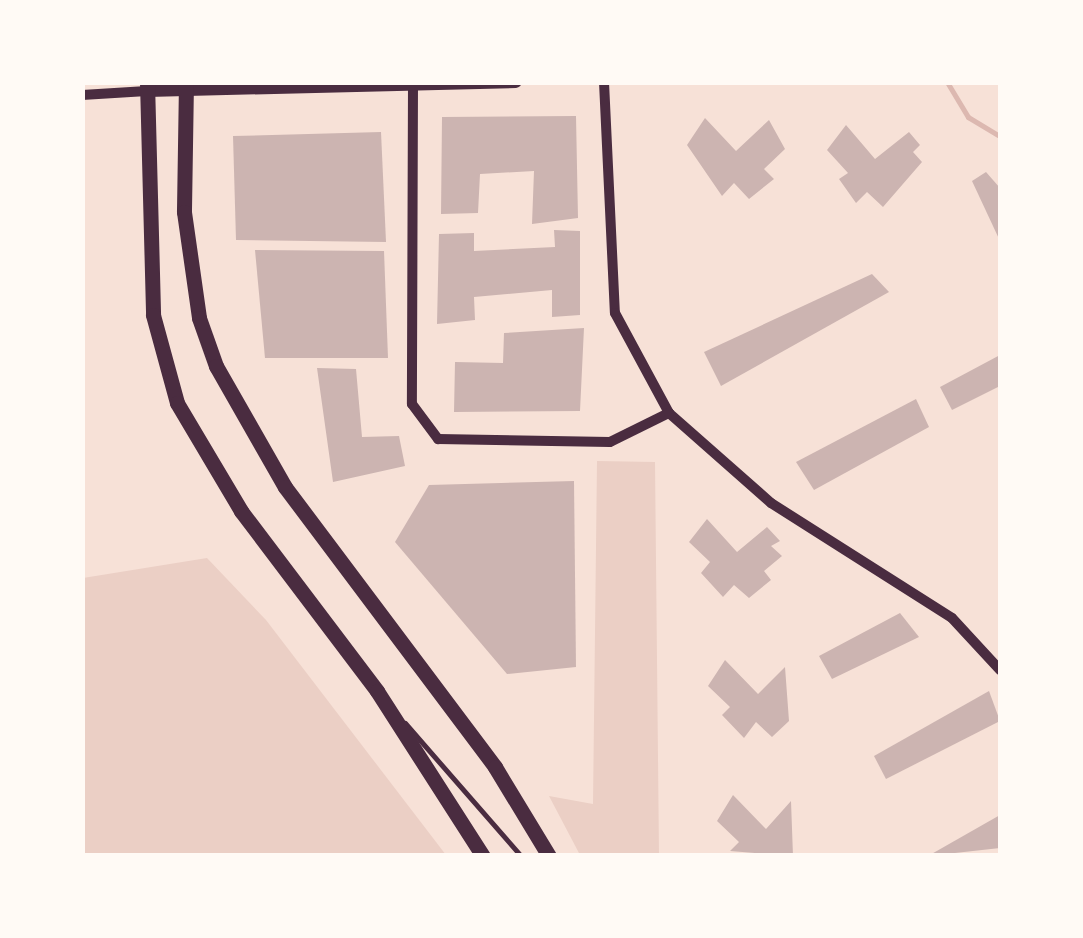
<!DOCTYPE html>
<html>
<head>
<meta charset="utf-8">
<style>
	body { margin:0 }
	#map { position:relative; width:1083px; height:938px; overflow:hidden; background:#f7e1d7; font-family:"Space Grotesk",sans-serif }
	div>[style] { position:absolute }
	.green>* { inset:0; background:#ebcfc5 }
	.stream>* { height:5px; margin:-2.5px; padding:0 2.5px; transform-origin:2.5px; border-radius:2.5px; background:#dcb8b0 }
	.building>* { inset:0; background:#ccb4b1 }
	.service>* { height:5px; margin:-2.5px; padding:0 2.5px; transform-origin:2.5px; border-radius:2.5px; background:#4a2c40 }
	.minor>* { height:10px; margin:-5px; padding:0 5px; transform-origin:5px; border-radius:5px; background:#4a2c40 }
	.tertiary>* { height:12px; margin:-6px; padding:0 6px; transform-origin:6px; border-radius:6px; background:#4a2c40 }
	.primary>* { height:15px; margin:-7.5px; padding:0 7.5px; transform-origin:7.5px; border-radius:7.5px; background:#4a2c40 }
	span { translate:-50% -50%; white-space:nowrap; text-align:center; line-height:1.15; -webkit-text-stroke:9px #fffaf5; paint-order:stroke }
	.frame { position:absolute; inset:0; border:85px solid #fffaf5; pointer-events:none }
</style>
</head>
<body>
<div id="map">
	<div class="green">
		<i style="clip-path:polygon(597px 461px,655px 462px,659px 855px,580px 855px,549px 796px,593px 804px)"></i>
		<i style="clip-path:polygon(207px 558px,266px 620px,446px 855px,83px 855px,83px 578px)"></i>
	</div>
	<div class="stream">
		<i style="left:947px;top:82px;width:41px;rotate:59deg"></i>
		<i style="left:968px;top:117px;width:37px;rotate:31deg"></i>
	</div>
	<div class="building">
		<i style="clip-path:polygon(576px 116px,578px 218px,532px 224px,534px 171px,480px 174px,478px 213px,441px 214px,442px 117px)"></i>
		<i style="clip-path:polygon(705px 118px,736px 151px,769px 120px,785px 149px,764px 169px,774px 179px,749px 199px,734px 183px,722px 196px,687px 145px)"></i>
		<i style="clip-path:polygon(846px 125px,875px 159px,909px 132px,920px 145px,913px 152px,922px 162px,883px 207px,867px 192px,856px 203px,839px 179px,848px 173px,827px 150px)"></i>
		<i style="clip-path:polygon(381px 132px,386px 242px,236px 240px,233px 136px)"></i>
		<i style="clip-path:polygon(986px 172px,1000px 188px,1000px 241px,972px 181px)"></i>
		<i style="clip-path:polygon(554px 230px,580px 231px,580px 315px,552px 317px,552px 290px,474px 297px,475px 320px,437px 324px,439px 234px,474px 233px,474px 251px,555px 247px)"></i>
		<i style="clip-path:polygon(255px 250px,384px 251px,388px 358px,265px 358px)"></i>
		<i style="clip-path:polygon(872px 274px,889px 292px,721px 386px,704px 352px)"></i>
		<i style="clip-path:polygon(584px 328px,580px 411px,454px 412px,455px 362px,503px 363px,504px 333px)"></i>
		<i style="clip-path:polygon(1000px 355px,1000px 386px,952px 410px,940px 387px)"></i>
		<i style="clip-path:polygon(317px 368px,356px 369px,362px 437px,399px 436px,405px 466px,333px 482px)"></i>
		<i style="clip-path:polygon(916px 399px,929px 427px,814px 490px,796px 462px)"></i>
		<i style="clip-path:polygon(574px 481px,576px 667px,507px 674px,395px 542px,429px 485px)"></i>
		<i style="clip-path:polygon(707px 519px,737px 552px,767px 527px,780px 541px,771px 546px,782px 556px,764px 571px,771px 580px,749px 598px,734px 585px,723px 597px,701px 573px,710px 562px,689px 542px)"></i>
		<i style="clip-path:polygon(900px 613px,919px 637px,832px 679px,819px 656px)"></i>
		<i style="clip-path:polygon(725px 660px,758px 694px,785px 667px,789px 721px,772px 737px,756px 722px,744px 738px,722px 715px,730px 707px,708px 686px)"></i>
		<i style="clip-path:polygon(989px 691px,1000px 721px,886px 779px,874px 756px)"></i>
		<i style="clip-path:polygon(733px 795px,766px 829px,791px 801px,793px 856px,730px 851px,739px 842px,717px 821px)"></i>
		<i style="clip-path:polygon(1000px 815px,1000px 848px,928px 856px)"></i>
	</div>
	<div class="service">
		<i style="left:405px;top:723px;width:176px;rotate:48.9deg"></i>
	</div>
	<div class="minor">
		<i style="left:604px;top:82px;width:231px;rotate:87.3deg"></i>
		<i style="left:615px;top:313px;width:114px;rotate:61.6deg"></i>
		<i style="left:669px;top:413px;width:136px;rotate:41.4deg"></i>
		<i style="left:771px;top:503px;width:214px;rotate:32.4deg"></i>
		<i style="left:952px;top:618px;width:71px;rotate:47.3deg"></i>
		<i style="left:413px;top:84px;width:320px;rotate:90.2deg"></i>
		<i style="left:412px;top:404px;width:44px;rotate:53.4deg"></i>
		<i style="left:438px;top:439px;width:172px;rotate:1deg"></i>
		<i style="left:610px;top:442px;width:66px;rotate:-26.2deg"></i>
		<i style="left:82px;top:95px;width:65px;rotate:-3.5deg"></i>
	</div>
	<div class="tertiary">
		<i style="left:147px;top:91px;width:369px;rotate:-1.4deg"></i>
	</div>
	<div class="primary">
		<i style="left:147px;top:82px;width:233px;rotate:88.5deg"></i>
		<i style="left:153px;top:315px;width:91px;rotate:74.7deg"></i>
		<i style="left:177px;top:403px;width:126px;rotate:59.3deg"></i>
		<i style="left:241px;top:511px;width:226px;rotate:52.9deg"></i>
		<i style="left:377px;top:691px;width:196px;rotate:57.3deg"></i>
		<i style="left:186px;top:82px;width:130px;rotate:90.9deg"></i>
		<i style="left:184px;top:212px;width:107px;rotate:81.9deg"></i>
		<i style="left:199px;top:318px;width:51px;rotate:70.5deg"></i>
		<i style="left:216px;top:366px;width:139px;rotate:60.3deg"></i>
		<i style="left:285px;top:487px;width:350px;rotate:53.1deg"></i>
		<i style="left:495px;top:767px;width:104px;rotate:58.8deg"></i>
	</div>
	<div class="frame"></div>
</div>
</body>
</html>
